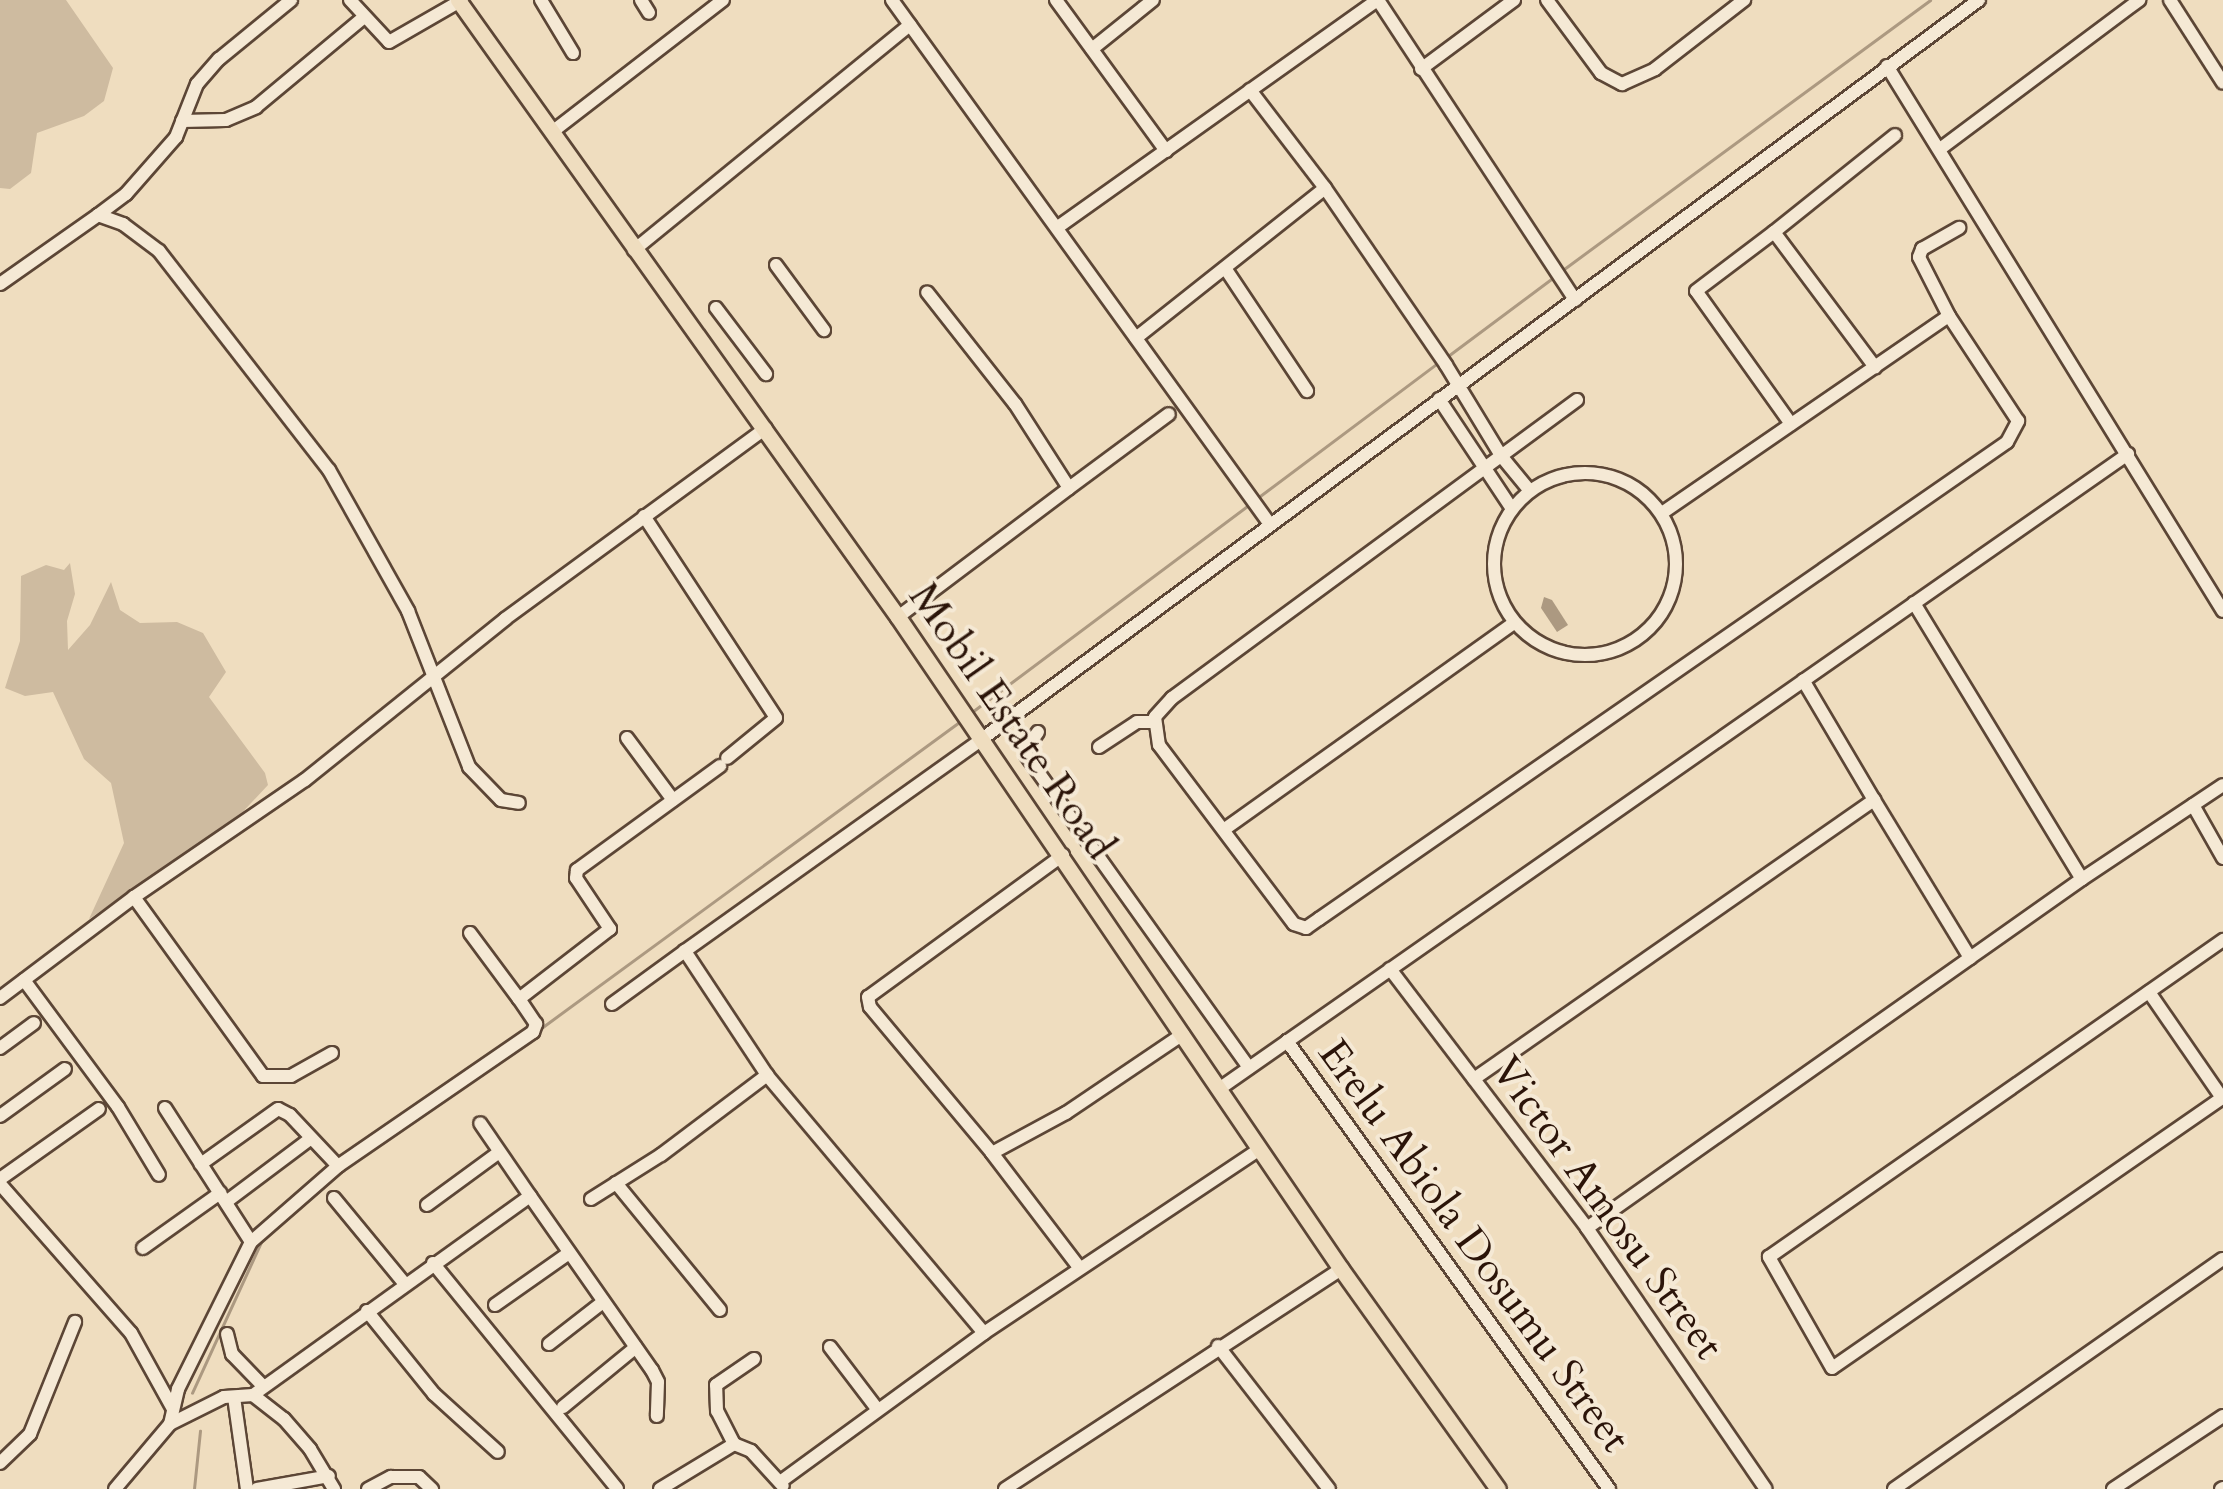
<!DOCTYPE html>
<html>
<head>
<meta charset="utf-8">
<style>
	body { margin:0 }
	#map { position:relative; width:2223px; height:1489px; overflow:hidden; background:#efddbf; font-family:Cardo,serif }
	div>[style] { position:absolute }
	.green>* { inset:0; background:#cebba0 }
	.water>* { inset:0; background:#ac9981 }
	.stream>* { height:2.5px; margin:-1.25px; padding:0 1.25px; transform-origin:1.25px; border-radius:1.25px; background:#ac9981 }
	.roads { filter:drop-shadow(2px 0 #5c4636) drop-shadow(-2px 0 #5c4636) drop-shadow(0 2px #5c4636) drop-shadow(0 -2px #5c4636) }
	.minor>* { height:12px; margin:-6px; padding:0 6px; transform-origin:6px; border-radius:6px; background:#f5e9d5 }
	.minor>.ring { margin:-6px; padding:0; box-sizing:content-box; background:none; border:12px solid #f5e9d5; border-radius:50% }
	.major>* { height:15px; margin:-7.5px; padding:0 7.5px; transform-origin:7.5px; border-radius:7.5px; background:#efddbf }
	span { translate:-50% -50%; white-space:nowrap; text-align:center; line-height:1.15; -webkit-text-stroke:8px #f5e9d5; paint-order:stroke }
	.street-label { font-size:42px; color:#2b1409 }
</style>
</head>
<body>
<div id="map">
	<div class="green">
		<i style="clip-path:polygon(0 0,66px 0,113px 68px,104px 101px,84px 116px,37px 133px,31px 173px,10px 189px,0 188px)"></i>
		<i style="clip-path:polygon(70px 563px,75px 594px,67px 621px,68px 650px,90px 625px,111px 582px,120px 610px,140px 623px,177px 622px,203px 633px,226px 672px,209px 697px,265px 773px,268px 785px,236px 819px,89px 919px,124px 843px,111px 783px,84px 759px,53px 692px,25px 696px,5px 688px,20px 641px,21px 576px,46px 565px,64px 570px)"></i>
	</div>
	<div class="water">
		<i style="clip-path:polygon(1544px 597px,1552px 600px,1568px 625px,1557px 632px,1541px 608px)"></i>
	</div>
	<div class="stream">
		<i style="left:1560px;top:272px;width:459px;rotate:-36.3deg"></i>
		<i style="left:1448px;top:356px;width:132px;rotate:-36.7deg"></i>
		<i style="left:1256px;top:499px;width:227px;rotate:-36.8deg"></i>
		<i style="left:972px;top:712px;width:347px;rotate:-36.8deg"></i>
		<i style="left:540px;top:1029px;width:523px;rotate:-36.21deg"></i>
		<i style="left:192px;top:1393px;width:166px;rotate:-65.4deg"></i>
		<i style="left:194px;top:1489px;width:58px;rotate:-84.1deg"></i>
	</div>
	<div class="roads">
		<div class="minor">
			<i style="left:350px;top:0;width:57px;rotate:47.1deg"></i>
			<i style="left:389px;top:42px;width:84px;rotate:-29.9deg"></i>
			<i style="left:541px;top:0;width:62px;rotate:58.9deg"></i>
			<i style="left:641px;top:0;width:15px;rotate:58deg"></i>
			<i style="left:892px;top:0;width:645px;rotate:54.21deg"></i>
			<i style="left:1056px;top:0;width:187px;rotate:53.9deg"></i>
			<i style="left:1547px;top:0;width:91px;rotate:53.5deg"></i>
			<i style="left:1601px;top:73px;width:24px;rotate:28deg"></i>
			<i style="left:1622px;top:84px;width:36px;rotate:-24deg"></i>
			<i style="left:1655px;top:69px;width:113px;rotate:-37.8deg"></i>
			<i style="left:2170px;top:0;width:98px;rotate:57.4deg"></i>
			<i style="left:1092px;top:49px;width:78px;rotate:-38.8deg"></i>
			<i style="left:1887px;top:66px;width:640px;rotate:58.35deg"></i>
			<i style="left:1421px;top:69px;width:116px;rotate:-36.6deg"></i>
			<i style="left:1250px;top:90px;width:123px;rotate:52.6deg"></i>
			<i style="left:1325px;top:188px;width:214px;rotate:55.6deg"></i>
			<i style="left:1446px;top:365px;width:108px;rotate:58.7deg"></i>
			<i style="left:1502px;top:457px;width:44px;rotate:50.5deg"></i>
			<i style="left:182px;top:121px;width:44px;rotate:-1.3deg"></i>
			<i style="left:226px;top:120px;width:33px;rotate:-23deg"></i>
			<i style="left:256px;top:107px;width:139px;rotate:-39.8deg"></i>
			<i style="left:552px;top:132px;width:216px;rotate:-37.7deg"></i>
			<i style="left:1940px;top:149px;width:249px;rotate:-36.8deg"></i>
			<i style="left:98px;top:215px;width:35px;rotate:-37deg"></i>
			<i style="left:126px;top:194px;width:76px;rotate:-48.7deg"></i>
			<i style="left:176px;top:137px;width:57px;rotate:-68.4deg"></i>
			<i style="left:197px;top:84px;width:33px;rotate:-49deg"></i>
			<i style="left:219px;top:59px;width:93px;rotate:-39.3deg"></i>
			<i style="left:1058px;top:227px;width:392px;rotate:-35.4deg"></i>
			<i style="left:1378px;top:0;width:359px;rotate:56.7deg"></i>
			<i style="left:1774px;top:232px;width:155px;rotate:-38.7deg"></i>
			<i style="left:634px;top:250px;width:356px;rotate:-39.2deg"></i>
			<i style="left:776px;top:265px;width:81px;rotate:53.6deg"></i>
			<i style="left:1225px;top:268px;width:148px;rotate:56.3deg"></i>
			<i style="left:0;top:284px;width:120px;rotate:-35.1deg"></i>
			<i style="left:98px;top:215px;width:27px;rotate:20deg"></i>
			<i style="left:123px;top:224px;width:45px;rotate:36.9deg"></i>
			<i style="left:159px;top:251px;width:277px;rotate:52.2deg"></i>
			<i style="left:329px;top:470px;width:162px;rotate:60.7deg"></i>
			<i style="left:408px;top:611px;width:168px;rotate:68.6deg"></i>
			<i style="left:469px;top:767px;width:46px;rotate:45.9deg"></i>
			<i style="left:501px;top:800px;width:18px;rotate:9deg"></i>
			<i style="left:716px;top:308px;width:83px;rotate:52.9deg"></i>
			<i style="left:1136px;top:338px;width:241px;rotate:-38.4deg"></i>
			<i style="left:1439px;top:399px;width:132px;rotate:56.4deg"></i>
			<i style="left:1577px;top:400px;width:503px;rotate:143.65deg"></i>
			<i style="left:1172px;top:698px;width:25px;rotate:132deg"></i>
			<i style="left:1155px;top:717px;width:28px;rotate:82deg"></i>
			<i style="left:1159px;top:745px;width:224px;rotate:53deg"></i>
			<i style="left:1294px;top:924px;width:13px;rotate:18deg"></i>
			<i style="left:1306px;top:928px;width:16px;rotate:-35deg"></i>
			<i style="left:1319px;top:919px;width:837px;rotate:-34.73deg"></i>
			<i style="left:2007px;top:442px;width:24px;rotate:-62deg"></i>
			<i style="left:2018px;top:421px;width:126px;rotate:-123.3deg"></i>
			<i style="left:1949px;top:316px;width:66px;rotate:-117deg"></i>
			<i style="left:1919px;top:257px;width:9px;rotate:-69deg"></i>
			<i style="left:1922px;top:249px;width:43px;rotate:-29.6deg"></i>
			<i style="left:1791px;top:424px;width:163px;rotate:-125.5deg"></i>
			<i style="left:1696px;top:291px;width:98px;rotate:-37.1deg"></i>
			<i style="left:1774px;top:232px;width:169px;rotate:53.2deg"></i>
			<i class="ring" style="left:1494px;top:473px;width:170px;height:170px"></i>
			<i style="left:1069px;top:488px;width:124px;rotate:-36.5deg"></i>
			<i style="left:1662px;top:513px;width:348px;rotate:-34.5deg"></i>
			<i style="left:644px;top:516px;width:241px;rotate:56.8deg"></i>
			<i style="left:776px;top:718px;width:63px;rotate:140.8deg"></i>
			<i style="left:1914px;top:603px;width:323px;rotate:58.7deg"></i>
			<i style="left:2082px;top:879px;width:169px;rotate:-33.7deg"></i>
			<i style="left:898px;top:617px;width:214px;rotate:-37deg"></i>
			<i style="left:1069px;top:488px;width:100px;rotate:-122.7deg"></i>
			<i style="left:1015px;top:404px;width:142px;rotate:-128.2deg"></i>
			<i style="left:1038px;top:732px;width:19px;rotate:126deg"></i>
			<i style="left:1027px;top:747px;width:8px;rotate:97deg"></i>
			<i style="left:1026px;top:755px;width:384px;rotate:54.5deg"></i>
			<i style="left:627px;top:738px;width:77px;rotate:53.4deg"></i>
			<i style="left:1099px;top:747px;width:45px;rotate:-33.3deg"></i>
			<i style="left:1137px;top:722px;width:17px"></i>
			<i style="left:1874px;top:800px;width:185px;rotate:58.7deg"></i>
			<i style="left:2193px;top:805px;width:61px;rotate:60.5deg"></i>
			<i style="left:1225px;top:829px;width:355px;rotate:-35.5deg"></i>
			<i style="left:1063px;top:855px;width:241px;rotate:143.9deg"></i>
			<i style="left:868px;top:997px;width:10px;rotate:79deg"></i>
			<i style="left:870px;top:1007px;width:190px;rotate:50.1deg"></i>
			<i style="left:992px;top:1153px;width:143px;rotate:52.7deg"></i>
			<i style="left:470px;top:933px;width:82px;rotate:53.4deg"></i>
			<i style="left:1390px;top:969px;width:325px;rotate:52.7deg"></i>
			<i style="left:1587px;top:1228px;width:316px;rotate:55.6deg"></i>
			<i style="left:24px;top:980px;width:158px;rotate:53.5deg"></i>
			<i style="left:118px;top:1107px;width:79px;rotate:58.9deg"></i>
			<i style="left:2149px;top:992px;width:129px;rotate:55.4deg"></i>
			<i style="left:2222px;top:1098px;width:474px;rotate:145.3deg"></i>
			<i style="left:1832px;top:1368px;width:128px;rotate:-119.6deg"></i>
			<i style="left:1769px;top:1257px;width:554px;rotate:-34.92deg"></i>
			<i style="left:0;top:998px;width:168px;rotate:-37deg"></i>
			<i style="left:612px;top:1004px;width:90px;rotate:-36deg"></i>
			<i style="left:1287px;top:1041px;width:552px;rotate:54.29deg"></i>
			<i style="left:0;top:1048px;width:42px;rotate:-36.3deg"></i>
			<i style="left:332px;top:1053px;width:47px;rotate:150.7deg"></i>
			<i style="left:291px;top:1076px;width:28px;rotate:180deg"></i>
			<i style="left:263px;top:1076px;width:221px;rotate:-125.8deg"></i>
			<i style="left:134px;top:897px;width:207px;rotate:-34.4deg"></i>
			<i style="left:305px;top:780px;width:257px;rotate:-38.8deg"></i>
			<i style="left:505px;top:619px;width:323px;rotate:-36.2deg"></i>
			<i style="left:1474px;top:1079px;width:488px;rotate:-34.9deg"></i>
			<i style="left:1874px;top:800px;width:139px;rotate:-120.6deg"></i>
			<i style="left:1219px;top:1089px;width:1109px;rotate:-34.94deg"></i>
			<i style="left:165px;top:1108px;width:159px;rotate:57.3deg"></i>
			<i style="left:0;top:1116px;width:80px;rotate:-35.9deg"></i>
			<i style="left:992px;top:1153px;width:84px;rotate:-28.4deg"></i>
			<i style="left:1066px;top:1113px;width:141px;rotate:-34deg"></i>
			<i style="left:338px;top:1166px;width:237px;rotate:-34.5deg"></i>
			<i style="left:533px;top:1032px;width:9px;rotate:-69deg"></i>
			<i style="left:536px;top:1024px;width:30px;rotate:-124deg"></i>
			<i style="left:519px;top:999px;width:115px;rotate:-37.6deg"></i>
			<i style="left:610px;top:929px;width:61px;rotate:-123.7deg"></i>
			<i style="left:576px;top:878px;width:8px;rotate:-83deg"></i>
			<i style="left:577px;top:870px;width:177px;rotate:-36deg"></i>
			<i style="left:0;top:1179px;width:121px;rotate:-35.3deg"></i>
			<i style="left:616px;top:1183px;width:164px;rotate:50.7deg"></i>
			<i style="left:0;top:1184px;width:198px;rotate:48.7deg"></i>
			<i style="left:131px;top:1333px;width:87px;rotate:61.1deg"></i>
			<i style="left:530px;top:1196px;width:213px;rotate:55deg"></i>
			<i style="left:652px;top:1370px;width:13px;rotate:63deg"></i>
			<i style="left:658px;top:1382px;width:34px;rotate:92deg"></i>
			<i style="left:334px;top:1198px;width:110px;rotate:50.5deg"></i>
			<i style="left:591px;top:1199px;width:83px;rotate:-32.2deg"></i>
			<i style="left:661px;top:1155px;width:133px;rotate:-37deg"></i>
			<i style="left:226px;top:1202px;width:105px;rotate:-36.9deg"></i>
			<i style="left:427px;top:1205px;width:88px;rotate:-36.2deg"></i>
			<i style="left:1587px;top:1228px;width:606px;rotate:-35.19deg"></i>
			<i style="left:143px;top:1248px;width:95px;rotate:-35.5deg"></i>
			<i style="left:433px;top:1263px;width:291px;rotate:50.8deg"></i>
			<i style="left:495px;top:1305px;width:90px;rotate:-35.1deg"></i>
			<i style="left:367px;top:1311px;width:107px;rotate:51.1deg"></i>
			<i style="left:434px;top:1394px;width:86px;rotate:42.2deg"></i>
			<i style="left:984px;top:1333px;width:337px;rotate:-130.1deg"></i>
			<i style="left:767px;top:1075px;width:149px;rotate:-123.5deg"></i>
			<i style="left:685px;top:951px;width:365px;rotate:-35.5deg"></i>
			<i style="left:982px;top:739px;width:1241px;rotate:-36.55deg"></i>
			<i style="left:227px;top:1334px;width:21px;rotate:76deg"></i>
			<i style="left:232px;top:1354px;width:45px;rotate:45.9deg"></i>
			<i style="left:549px;top:1344px;width:68px;rotate:-37.9deg"></i>
			<i style="left:1218px;top:1346px;width:181px;rotate:52.2deg"></i>
			<i style="left:830px;top:1347px;width:79px;rotate:52.7deg"></i>
			<i style="left:253px;top:1395px;width:341px;rotate:-35.7deg"></i>
			<i style="left:530px;top:1196px;width:88px;rotate:-124.4deg"></i>
			<i style="left:234px;top:1397px;width:93px;rotate:82deg"></i>
			<i style="left:563px;top:1407px;width:94px;rotate:-39.4deg"></i>
			<i style="left:170px;top:1424px;width:36px;rotate:-77deg"></i>
			<i style="left:178px;top:1389px;width:164px;rotate:-63.6deg"></i>
			<i style="left:251px;top:1242px;width:116px;rotate:-41.1deg"></i>
			<i style="left:338px;top:1166px;width:70px;rotate:-133.3deg"></i>
			<i style="left:290px;top:1115px;width:13px;rotate:-153deg"></i>
			<i style="left:278px;top:1109px;width:95px;rotate:144.5deg"></i>
			<i style="left:734px;top:1444px;width:37px;rotate:-117deg"></i>
			<i style="left:717px;top:1411px;width:26px;rotate:-92deg"></i>
			<i style="left:716px;top:1385px;width:46px;rotate:-34.4deg"></i>
			<i style="left:0;top:1463px;width:42px;rotate:-44deg"></i>
			<i style="left:30px;top:1434px;width:121px;rotate:-68.1deg"></i>
			<i style="left:780px;top:1482px;width:253px;rotate:-36.1deg"></i>
			<i style="left:984px;top:1333px;width:332px;rotate:-33.7deg"></i>
			<i style="left:115px;top:1489px;width:85px;rotate:-49.8deg"></i>
			<i style="left:170px;top:1424px;width:60px;rotate:-26.6deg"></i>
			<i style="left:224px;top:1397px;width:29px;rotate:-4deg"></i>
			<i style="left:253px;top:1395px;width:39px;rotate:38deg"></i>
			<i style="left:284px;top:1419px;width:40px;rotate:49deg"></i>
			<i style="left:310px;top:1449px;width:47px;rotate:59deg"></i>
			<i style="left:257px;top:1489px;width:73px;rotate:-10.2deg"></i>
			<i style="left:368px;top:1489px;width:26px;rotate:-28deg"></i>
			<i style="left:391px;top:1477px;width:28px"></i>
			<i style="left:419px;top:1477px;width:18px;rotate:43deg"></i>
			<i style="left:660px;top:1489px;width:87px;rotate:-31.3deg"></i>
			<i style="left:734px;top:1444px;width:18px;rotate:22deg"></i>
			<i style="left:751px;top:1451px;width:47px;rotate:47.6deg"></i>
			<i style="left:1005px;top:1489px;width:402px;rotate:-33.2deg"></i>
			<i style="left:1894px;top:1489px;width:401px;rotate:-35deg"></i>
			<i style="left:2113px;top:1489px;width:132px;rotate:-33.6deg"></i>
			<i style="left:2221px;top:1489px;width:2px;rotate:-27deg"></i>
		</div>
		<div class="major">
			<i style="left:458px;top:0;width:758px;rotate:54.51deg"></i>
			<i style="left:898px;top:617px;width:788px;rotate:55.81deg"></i>
			<i style="left:1341px;top:1269px;width:270px;rotate:54.5deg"></i>
		</div>
	</div>
	<div class="street-label">
		<span style="left:1012px;top:721px;rotate:55deg">Mobil Estate Road</span>
		<span style="left:1607px;top:1208px;rotate:54deg">Victor Amosu Street</span>
		<span style="left:1474px;top:1246px;rotate:54deg">Erelu Abiola Dosumu Street</span>
	</div>
</div>
</body>
</html>
